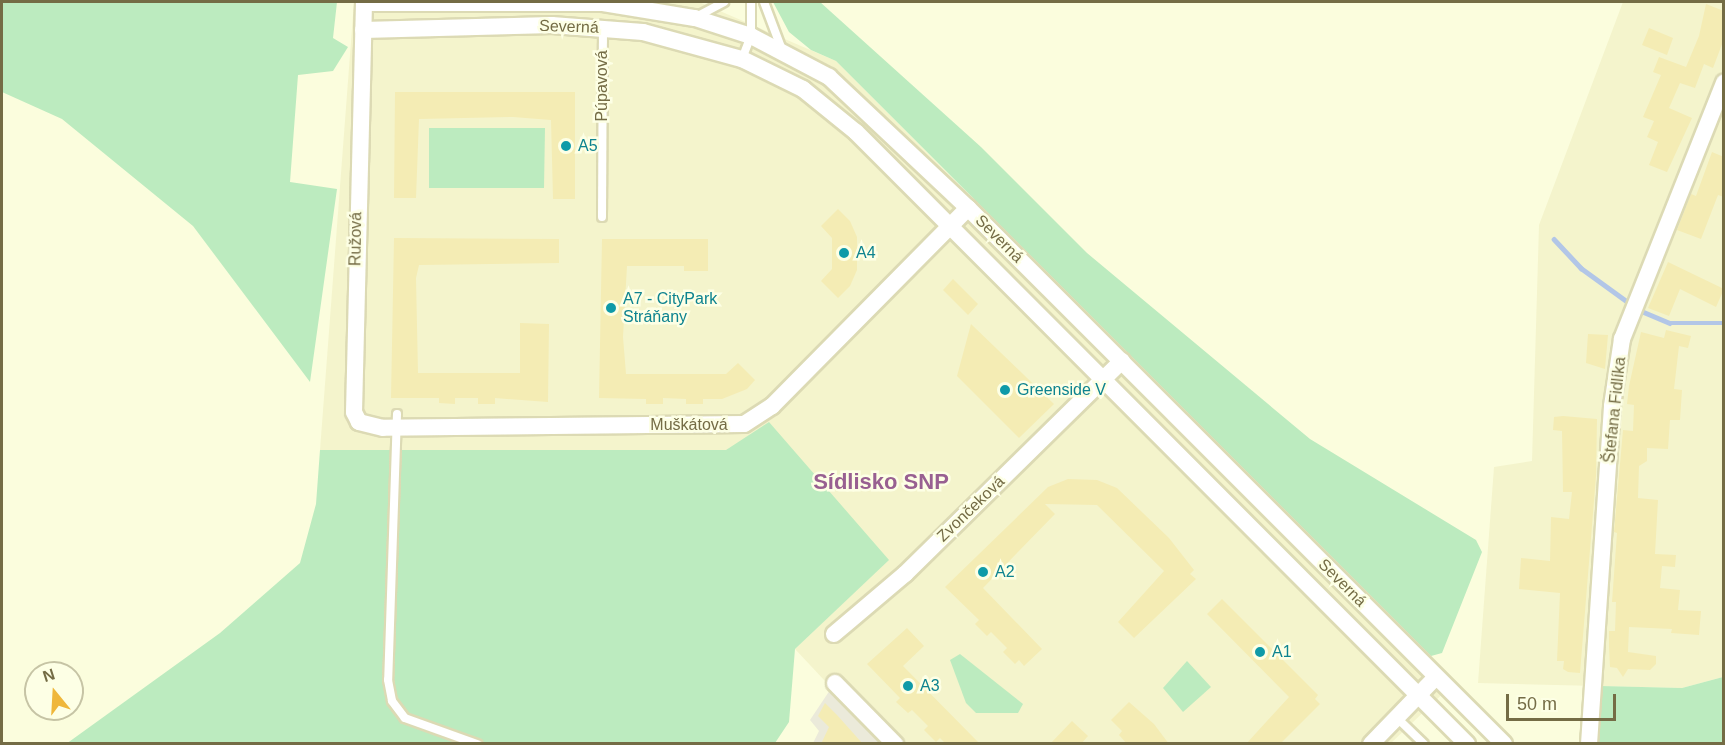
<!DOCTYPE html>
<html>
<head>
<meta charset="utf-8">
<style>
	body { margin:0 }
	#map { position:relative; width:1725px; height:745px; overflow:hidden; background:#fbfddd; font-family:Helvetica,sans-serif }
	div>[style] { position:absolute }
	.residential>* { inset:0; background:#f4f4cc }
	.industrial>* { inset:0; background:#ebeada }
	.green>* { inset:0; background:#bcebbf }
	.stream>* { height:4.5px; margin:-2.25px; padding:0 2.25px; transform-origin:2.25px; border-radius:2.25px; background:#b2c6e7 }
	.building>* { inset:0; background:#f4ecb4 }
	.roads { filter:drop-shadow(2px 0 #dcdab4) drop-shadow(-2px 0 #dcdab4) drop-shadow(0 2px #dcdab4) drop-shadow(0 -2px #dcdab4) }
	.lane>* { height:8px; margin:-4px; padding:0 4px; transform-origin:4px; border-radius:4px; background:#fff }
	.street>* { height:16px; margin:-8px; padding:0 8px; transform-origin:8px; border-radius:8px; background:#fff }
	.dots>* { width:16px; height:16px; translate:-50% -50%; box-sizing:border-box; border:3px solid #fdffe5; border-radius:50% }
	span { translate:-50% -50%; white-space:nowrap; text-align:center; line-height:1.15; -webkit-text-stroke:5px #fdffe5; paint-order:stroke }
	.street-label { font-size:16px; color:#746c45 }
	.culture-label { font-size:16px; color:#0d838f }
	.left { translate:0 -50%; text-align:left }
	.district-label { font-size:22px; color:#986091; font-weight:700 }
	.frame { position:absolute; inset:0; border:3px solid #746c45; pointer-events:none }
	.north { position:absolute; left:24px; top:661px; width:60px; height:60px; box-sizing:border-box; background:#fdffe5; border:2px solid #c6c4a5; border-radius:50%; rotate:342deg; font-size:16px; font-weight:700; line-height:24px; text-align:center; color:#746c45 }
	.north::after { content:''; display:block; margin:auto; width:21px; height:27px; background:#efb73b; clip-path:polygon(50% 0,100% 100%,50% 72%,0 100%) }
	.scale { position:absolute; left:1506px; top:694px; width:110px; height:27px; box-sizing:border-box; border:3px solid #746c45; border-top:0; padding-left:8px; font-size:18px; line-height:21px; white-space:nowrap; color:#746c45; -webkit-text-stroke:4px #fdffe5; paint-order:stroke }
</style>
</head>
<body>
<div id="map">
	<div class="residential">
		<i style="clip-path:polygon(354px 2px,699px 2px,836px 61px,1454px 683px,1391px 743px,883px 743px,795px 649px,888px 560px,726px 450px,320px 450px)"></i>
		<i style="clip-path:polygon(1623px 2px,1723px 2px,1723px 677px,1682px 688px,1478px 683px,1494px 467px,1532px 461px,1539px 225px)"></i>
	</div>
	<div class="industrial">
		<i style="clip-path:polygon(830px 690px,883px 743px,813px 743px,819px 731px,810px 720px)"></i>
	</div>
	<div class="green">
		<i style="clip-path:polygon(2px 2px,337px 2px,333px 38px,348px 47px,333px 71px,298px 75px,290px 182px,337px 189px,310px 382px,193px 226px,62px 119px,2px 92px)"></i>
		<i style="clip-path:polygon(773px 2px,820px 2px,981px 147px,1087px 253px,1310px 439px,1476px 540px,1482px 552px,1442px 653px,1431px 656px,836px 61px,811px 50px,789px 32px)"></i>
		<i style="clip-path:polygon(429px 128px,545px 128px,544px 188px,429px 188px)"></i>
		<i style="clip-path:polygon(769px 422px,889px 560px,795px 649px,789px 722px,775px 743px,66px 744px,220px 633px,300px 563px,316px 504px,320px 450px,726px 450px)"></i>
		<i style="clip-path:polygon(960px 654px,1023px 704px,1018px 713px,976px 713px,966px 703px,950px 660px)"></i>
		<i style="clip-path:polygon(1187px 661px,1211px 687px,1183px 712px,1163px 688px)"></i>
		<i style="clip-path:polygon(1723px 677px,1723px 743px,1597px 744px,1601px 686px,1682px 688px)"></i>
	</div>
	<div class="stream">
		<i style="left:1554px;top:239px;width:40px;rotate:47deg"></i>
		<i style="left:1581px;top:268px;width:63px;rotate:36deg"></i>
		<i style="left:1639px;top:310px;width:33px;rotate:23deg"></i>
		<i style="left:1669px;top:323px;width:55px"></i>
	</div>
	<div class="building">
		<i style="clip-path:polygon(1706px 4px,1724px 11px,1724px 39px,1713px 68px,1704px 64px,1695px 88px,1680px 83px,1669px 108px,1692px 118px,1667px 172px,1649px 165px,1658px 142px,1647px 137px,1654px 121px,1643px 117px,1661px 75px,1653px 72px,1659px 57px,1686px 67px,1699px 36px)"></i>
		<i style="clip-path:polygon(1649px 28px,1673px 38px,1667px 55px,1642px 45px)"></i>
		<i style="clip-path:polygon(395px 92px,575px 92px,575px 199px,553px 199px,551px 120px,513px 117px,419px 119px,416px 198px,394px 198px)"></i>
		<i style="clip-path:polygon(1712px 152px,1724px 157px,1724px 197px,1718px 195px,1701px 239px,1677px 230px,1691px 194px,1696px 196px)"></i>
		<i style="clip-path:polygon(838px 209px,850px 221px,857px 237px,857px 270px,850px 286px,838px 298px,821px 281px,832px 269px,832px 238px,821px 226px)"></i>
		<i style="clip-path:polygon(394px 238px,559px 239px,559px 263px,419px 265px,416px 278px,418px 373px,520px 373px,520px 323px,549px 324px,548px 402px,495px 398px,495px 404px,478px 404px,478px 398px,455px 398px,455px 404px,439px 403px,439px 398px,391px 398px)"></i>
		<i style="clip-path:polygon(602px 239px,708px 239px,708px 271px,684px 271px,684px 266px,627px 266px,623px 337px,626px 374px,726px 374px,738px 363px,755px 380px,747px 389px,722px 399px,703px 399px,703px 404px,686px 404px,686px 399px,663px 398px,663px 404px,646px 404px,646px 399px,599px 398px)"></i>
		<i style="clip-path:polygon(1668px 262px,1724px 289px,1716px 307px,1680px 289px,1669px 316px,1648px 308px)"></i>
		<i style="clip-path:polygon(953px 279px,978px 304px,968px 315px,943px 290px)"></i>
		<i style="clip-path:polygon(971px 324px,1054px 404px,1019px 438px,957px 376px)"></i>
		<i style="clip-path:polygon(1666px 330px,1691px 336px,1688px 348px,1679px 346px,1674px 389px,1682px 390px,1680px 420px,1670px 420px,1668px 449px,1647px 448px,1647px 461px,1639px 466px,1638px 498px,1658px 500px,1655px 554px,1676px 555px,1675px 567px,1662px 566px,1660px 588px,1680px 590px,1678px 610px,1701px 611px,1699px 635px,1671px 633px,1672px 629px,1629px 627px,1628px 652px,1656px 656px,1656px 664px,1650px 670px,1628px 669px,1623px 677px,1617px 668px,1610px 667px,1609px 646px,1609px 631px,1615px 631px,1616px 602px,1612px 602px,1617px 533px,1614px 532px,1623px 430px,1633px 431px,1634px 405px,1627px 404px,1629px 386px,1641px 332px,1664px 338px)"></i>
		<i style="clip-path:polygon(1588px 334px,1608px 335px,1605px 369px,1586px 363px)"></i>
		<i style="clip-path:polygon(1563px 416px,1597px 419px,1596px 476px,1580px 673px,1568px 672px,1563px 669px,1564px 661px,1557px 661px,1560px 593px,1519px 589px,1521px 558px,1550px 561px,1551px 517px,1569px 519px,1572px 492px,1563px 492px,1562px 431px,1553px 430px,1554px 417px)"></i>
		<i style="clip-path:polygon(1068px 479px,1097px 480px,1117px 488px,1169px 538px,1194px 570px,1190px 574px,1196px 579px,1134px 638px,1118px 622px,1164px 571px,1097px 505px,1045px 504px,1055px 514px,983px 588px,1042px 649px,1024px 666px,1019px 660px,1015px 664px,1003px 652px,1007px 648px,991px 632px,987px 636px,975px 624px,979px 620px,945px 587px,1048px 487px)"></i>
		<i style="clip-path:polygon(1222px 599px,1318px 695px,1315px 699px,1320px 704px,1280px 744px,1246px 744px,1289px 697px,1207px 614px)"></i>
		<i style="clip-path:polygon(907px 628px,924px 646px,903px 666px,980px 744px,946px 744px,940px 738px,936px 742px,924px 730px,928px 726px,912px 710px,908px 713px,896px 702px,900px 698px,867px 664px)"></i>
		<i style="clip-path:polygon(1129px 702px,1154px 724px,1169px 744px,1127px 744px,1119px 735px,1122px 731px,1111px 720px)"></i>
		<i style="clip-path:polygon(825px 703px,837px 715px,863px 744px,821px 744px,829px 727px,818px 716px)"></i>
		<i style="clip-path:polygon(1072px 721px,1088px 736px,1081px 744px,1050px 744px)"></i>
	</div>
	<div class="roads">
		<div class="lane">
			<i style="left:764px;top:2px;width:51px;rotate:69.4deg"></i>
			<i style="left:696px;top:17px;width:32px;rotate:-28deg"></i>
			<i style="left:742px;top:59px;width:25px;rotate:-69deg"></i>
			<i style="left:751px;top:36px;width:34px;rotate:-90deg"></i>
			<i style="left:602px;top:217px;width:189px;rotate:-89.7deg"></i>
			<i style="left:397px;top:414px;width:266px;rotate:91.9deg"></i>
			<i style="left:388px;top:680px;width:21px;rotate:79deg"></i>
			<i style="left:392px;top:701px;width:21px;rotate:53deg"></i>
			<i style="left:405px;top:718px;width:77px;rotate:19.9deg"></i>
			<i style="left:1397px;top:718px;width:37px;rotate:44deg"></i>
		</div>
		<div class="street">
			<i style="left:363px;top:30px;width:189px;rotate:-1.5deg"></i>
			<i style="left:552px;top:25px;width:91px;rotate:4.4deg"></i>
			<i style="left:643px;top:32px;width:103px;rotate:15.3deg"></i>
			<i style="left:742px;top:59px;width:68px;rotate:26.2deg"></i>
			<i style="left:803px;top:89px;width:68px;rotate:39.1deg"></i>
			<i style="left:856px;top:132px;width:865px;rotate:45.05deg"></i>
			<i style="left:968px;top:208px;width:279px;rotate:134.7deg"></i>
			<i style="left:772px;top:406px;width:33px;rotate:147deg"></i>
			<i style="left:744px;top:424px;width:361px;rotate:179.4deg"></i>
			<i style="left:383px;top:428px;width:25px;rotate:-166deg"></i>
			<i style="left:359px;top:422px;width:11px;rotate:-117deg"></i>
			<i style="left:354px;top:412px;width:409px;rotate:-88.6deg"></i>
			<i style="left:364px;top:3px;width:239px"></i>
			<i style="left:603px;top:3px;width:93px;rotate:9.3deg"></i>
			<i style="left:695px;top:18px;width:59px;rotate:17.8deg"></i>
			<i style="left:751px;top:36px;width:88px;rotate:27.7deg"></i>
			<i style="left:829px;top:77px;width:191px;rotate:43.3deg"></i>
			<i style="left:968px;top:208px;width:758px;rotate:45deg"></i>
			<i style="left:834px;top:634px;width:93px;rotate:-40.2deg"></i>
			<i style="left:905px;top:574px;width:304px;rotate:-44.5deg"></i>
			<i style="left:835px;top:683px;width:86px;rotate:45.5deg"></i>
			<i style="left:1371px;top:744px;width:93px;rotate:-45.9deg"></i>
			<i style="left:1589px;top:744px;width:339px;rotate:-86.1deg"></i>
			<i style="left:1612px;top:406px;width:68px;rotate:-81.5deg"></i>
			<i style="left:1622px;top:339px;width:276px;rotate:-68.3deg"></i>
		</div>
	</div>
	<div class="dots">
		<i style="left:566px;top:146px;background:#0f9aa8"></i>
		<i style="left:844px;top:253px;background:#0f9aa8"></i>
		<i style="left:611px;top:308px;background:#0f9aa8"></i>
		<i style="left:1005px;top:390px;background:#0f9aa8"></i>
		<i style="left:983px;top:572px;background:#0f9aa8"></i>
		<i style="left:1260px;top:652px;background:#0f9aa8"></i>
		<i style="left:908px;top:686px;background:#0f9aa8"></i>
	</div>
	<div class="street-label">
		<span style="left:569px;top:27px;rotate:2deg">Severná</span>
		<span style="left:602px;top:86px;rotate:-90deg">Púpavová</span>
		<span style="left:356px;top:239px;rotate:-89deg">Ružová</span>
		<span style="left:999px;top:239px;rotate:45deg">Severná</span>
		<span style="left:1615px;top:410px;rotate:-84deg">Štefana Fidlíka</span>
		<span style="left:689px;top:425px">Muškátová</span>
		<span style="left:971px;top:509px;rotate:-44deg">Zvončeková</span>
		<span style="left:1342px;top:583px;rotate:45deg">Severná</span>
	</div>
	<div class="culture-label">
		<span class="left" style="left:578px;top:146px">A5</span>
		<span class="left" style="left:856px;top:253px">A4</span>
		<span class="left" style="left:623px;top:308px">A7 - CityPark<br>Stráňany</span>
		<span class="left" style="left:1017px;top:390px">Greenside V</span>
		<span class="left" style="left:995px;top:572px">A2</span>
		<span class="left" style="left:1272px;top:652px">A1</span>
		<span class="left" style="left:920px;top:686px">A3</span>
	</div>
	<div class="district-label">
		<span style="left:881px;top:482px">Sídlisko SNP</span>
	</div>
	<div class="frame"></div>
	<div class="north">N</div>
	<div class="scale">50 m</div>
</div>
</body>
</html>
